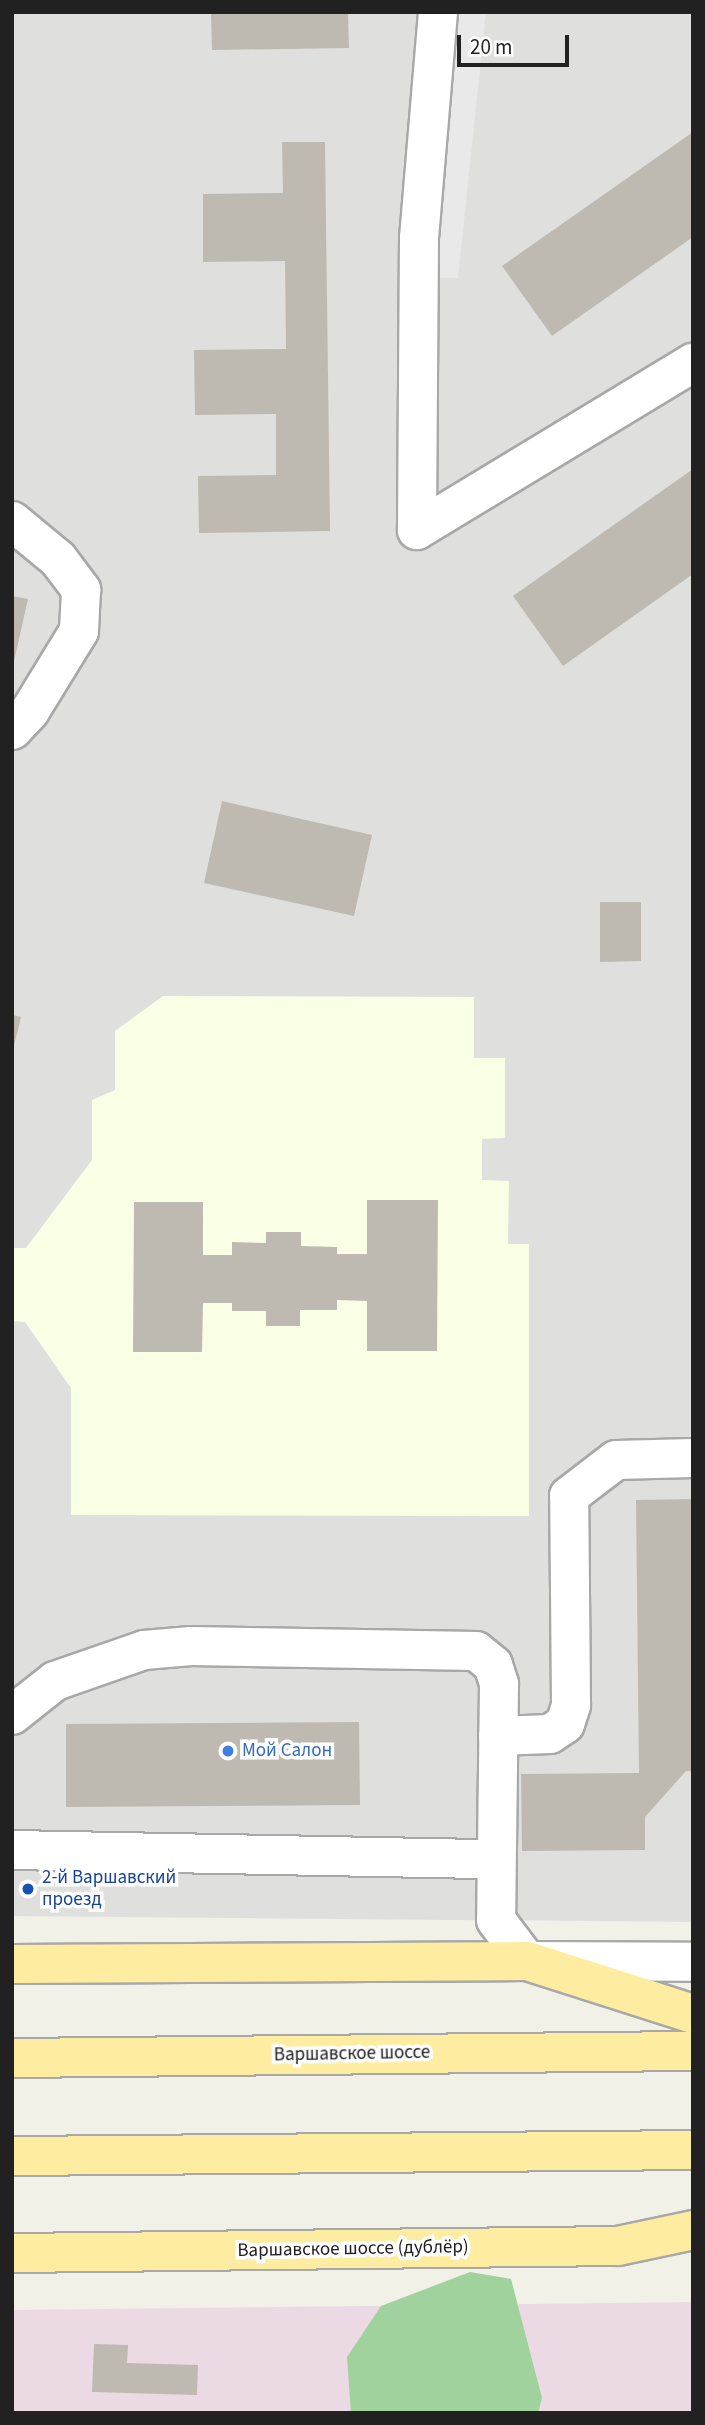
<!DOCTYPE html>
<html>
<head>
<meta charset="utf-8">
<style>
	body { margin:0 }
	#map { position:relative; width:705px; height:2425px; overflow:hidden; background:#f2f1e8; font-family:"Source Sans 3",sans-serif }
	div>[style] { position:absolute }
	.residential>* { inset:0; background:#dfdfde }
	.industrial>* { inset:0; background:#ebdae4 }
	.education>* { inset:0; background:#f9ffe4 }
	.forest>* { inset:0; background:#9fd29c }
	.parking>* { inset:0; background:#e9e9e9 }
	.building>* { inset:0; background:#bfbab1 }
	.roads { filter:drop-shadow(2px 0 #a8a8a8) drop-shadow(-2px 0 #a8a8a8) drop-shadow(0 2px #a8a8a8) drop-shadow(0 -2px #a8a8a8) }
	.minor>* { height:38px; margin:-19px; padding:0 19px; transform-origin:19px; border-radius:19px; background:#fff }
	.major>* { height:38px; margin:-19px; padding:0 19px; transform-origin:19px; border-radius:19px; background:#feeca1 }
	.dots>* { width:19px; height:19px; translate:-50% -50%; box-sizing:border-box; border:4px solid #fff; border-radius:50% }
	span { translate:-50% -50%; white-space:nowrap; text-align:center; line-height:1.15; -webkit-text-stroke:7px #fff; paint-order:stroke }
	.shop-label { font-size:19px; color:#366cbe }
	.left { translate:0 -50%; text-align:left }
	.transit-label { font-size:19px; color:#164399 }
	.street-label { font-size:19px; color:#212121 }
	.frame { position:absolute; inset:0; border:14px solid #212121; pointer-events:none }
	.scale { position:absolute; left:457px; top:35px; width:112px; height:32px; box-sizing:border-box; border:4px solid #212121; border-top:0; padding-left:9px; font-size:21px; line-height:24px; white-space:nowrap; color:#212121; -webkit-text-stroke:5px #fff; paint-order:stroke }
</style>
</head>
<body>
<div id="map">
	<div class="residential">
		<i style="clip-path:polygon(12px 12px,693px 12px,693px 1922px,12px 1916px)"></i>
	</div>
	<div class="industrial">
		<i style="clip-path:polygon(693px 2302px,693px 2413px,12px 2413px,12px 2310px)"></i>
	</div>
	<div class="education">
		<i style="clip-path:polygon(163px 996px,474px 997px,474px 1058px,505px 1058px,505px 1138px,482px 1139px,482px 1180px,509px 1181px,508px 1244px,529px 1244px,529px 1516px,71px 1515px,71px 1388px,25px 1322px,12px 1321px,12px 1248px,26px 1248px,92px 1160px,92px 1100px,115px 1090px,115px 1031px)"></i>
	</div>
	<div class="forest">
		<i style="clip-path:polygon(470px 2272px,511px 2279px,542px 2398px,538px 2413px,351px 2413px,347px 2357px,381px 2306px)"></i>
	</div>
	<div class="parking">
		<i style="clip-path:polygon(441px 12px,486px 12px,458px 278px,413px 278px)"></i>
	</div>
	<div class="building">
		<i style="clip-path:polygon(211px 12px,348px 12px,349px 48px,212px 50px)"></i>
		<i style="clip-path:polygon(693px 132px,693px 237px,552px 336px,502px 266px)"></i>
		<i style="clip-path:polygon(282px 142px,325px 142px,330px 531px,199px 533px,198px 476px,276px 475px,276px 414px,195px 415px,194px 350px,286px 349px,285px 261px,203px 262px,203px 194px,283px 193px)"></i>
		<i style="clip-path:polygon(693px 469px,693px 574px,563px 666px,513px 596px)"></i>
		<i style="clip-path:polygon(12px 596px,28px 599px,13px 666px,12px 665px)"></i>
		<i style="clip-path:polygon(222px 801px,372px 835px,354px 916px,204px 883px)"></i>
		<i style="clip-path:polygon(600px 902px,641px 902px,641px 961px,600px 962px)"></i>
		<i style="clip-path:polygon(12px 1015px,21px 1017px,13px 1050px,12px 1050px)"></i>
		<i style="clip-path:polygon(367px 1200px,438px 1200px,437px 1351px,367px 1351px,367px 1301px,337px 1300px,337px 1310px,300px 1310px,300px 1326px,266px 1326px,266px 1311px,232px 1311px,232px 1303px,203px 1303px,202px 1352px,133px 1352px,134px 1202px,203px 1202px,203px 1255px,232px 1255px,232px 1242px,266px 1243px,266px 1232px,301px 1232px,301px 1246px,337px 1247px,337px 1254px,367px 1254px)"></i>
		<i style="clip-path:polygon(693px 1499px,693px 1771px,686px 1771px,645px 1817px,645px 1850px,522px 1851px,521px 1774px,639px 1773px,636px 1500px)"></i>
		<i style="clip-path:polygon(359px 1722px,360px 1805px,66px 1807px,66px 1724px)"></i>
		<i style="clip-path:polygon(94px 2344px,128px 2345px,127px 2363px,198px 2365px,197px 2395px,92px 2392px)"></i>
	</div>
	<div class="roads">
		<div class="minor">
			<i style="left:438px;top:12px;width:227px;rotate:94.8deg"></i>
			<i style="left:419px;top:238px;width:292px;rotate:90.4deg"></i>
			<i style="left:417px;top:530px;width:323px;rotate:-31.2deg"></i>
			<i style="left:12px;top:521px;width:60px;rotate:39.6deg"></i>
			<i style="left:58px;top:559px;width:39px;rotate:53deg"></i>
			<i style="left:81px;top:590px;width:41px;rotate:92.8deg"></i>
			<i style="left:79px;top:631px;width:94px;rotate:121.5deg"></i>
			<i style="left:30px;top:711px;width:26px;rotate:133deg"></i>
			<i style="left:12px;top:1715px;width:55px;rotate:-38.3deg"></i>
			<i style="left:55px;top:1681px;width:94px;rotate:-19.2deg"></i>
			<i style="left:144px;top:1650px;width:47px;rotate:-4.9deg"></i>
			<i style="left:191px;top:1646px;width:285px;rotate:1deg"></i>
			<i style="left:476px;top:1651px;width:22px;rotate:39deg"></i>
			<i style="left:493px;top:1665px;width:20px;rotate:72deg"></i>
			<i style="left:499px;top:1684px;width:236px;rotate:90.7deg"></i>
			<i style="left:496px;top:1920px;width:51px;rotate:52.9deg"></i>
			<i style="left:527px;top:1961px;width:166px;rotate:0.3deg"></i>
			<i style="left:498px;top:1736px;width:52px;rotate:-2.2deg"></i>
			<i style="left:550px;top:1734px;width:18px;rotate:-34deg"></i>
			<i style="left:565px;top:1724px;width:20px;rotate:-72deg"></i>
			<i style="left:571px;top:1705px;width:209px;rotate:-90.5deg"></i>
			<i style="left:569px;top:1496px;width:59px;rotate:-37.5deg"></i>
			<i style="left:616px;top:1460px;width:77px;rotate:-1.5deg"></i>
			<i style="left:12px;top:1850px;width:483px;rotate:1.1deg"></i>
		</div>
		<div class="major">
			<i style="left:12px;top:1964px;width:515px;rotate:-0.33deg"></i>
			<i style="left:527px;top:1961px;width:174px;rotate:17.7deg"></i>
			<i style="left:12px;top:2058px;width:681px;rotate:-0.59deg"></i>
			<i style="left:12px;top:2156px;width:681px;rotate:-0.5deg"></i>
			<i style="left:12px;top:2253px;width:606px;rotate:-0.66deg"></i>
			<i style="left:618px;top:2246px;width:77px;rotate:-12deg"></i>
		</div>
	</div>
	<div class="dots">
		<i style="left:228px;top:1751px;background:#3f7fe0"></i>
		<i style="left:28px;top:1889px;background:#1a4fb4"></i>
	</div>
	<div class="shop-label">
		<span class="left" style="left:242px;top:1751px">Мой Салон</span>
	</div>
	<div class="transit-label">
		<span class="left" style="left:42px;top:1889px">2-й Варшавский<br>проезд</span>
	</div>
	<div class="street-label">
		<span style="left:352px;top:2054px;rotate:-1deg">Варшавское шоссе</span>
		<span style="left:353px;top:2249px;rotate:-1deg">Варшавское шоссе (дублёр)</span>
	</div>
	<div class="frame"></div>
	<div class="scale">20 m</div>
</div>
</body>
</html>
